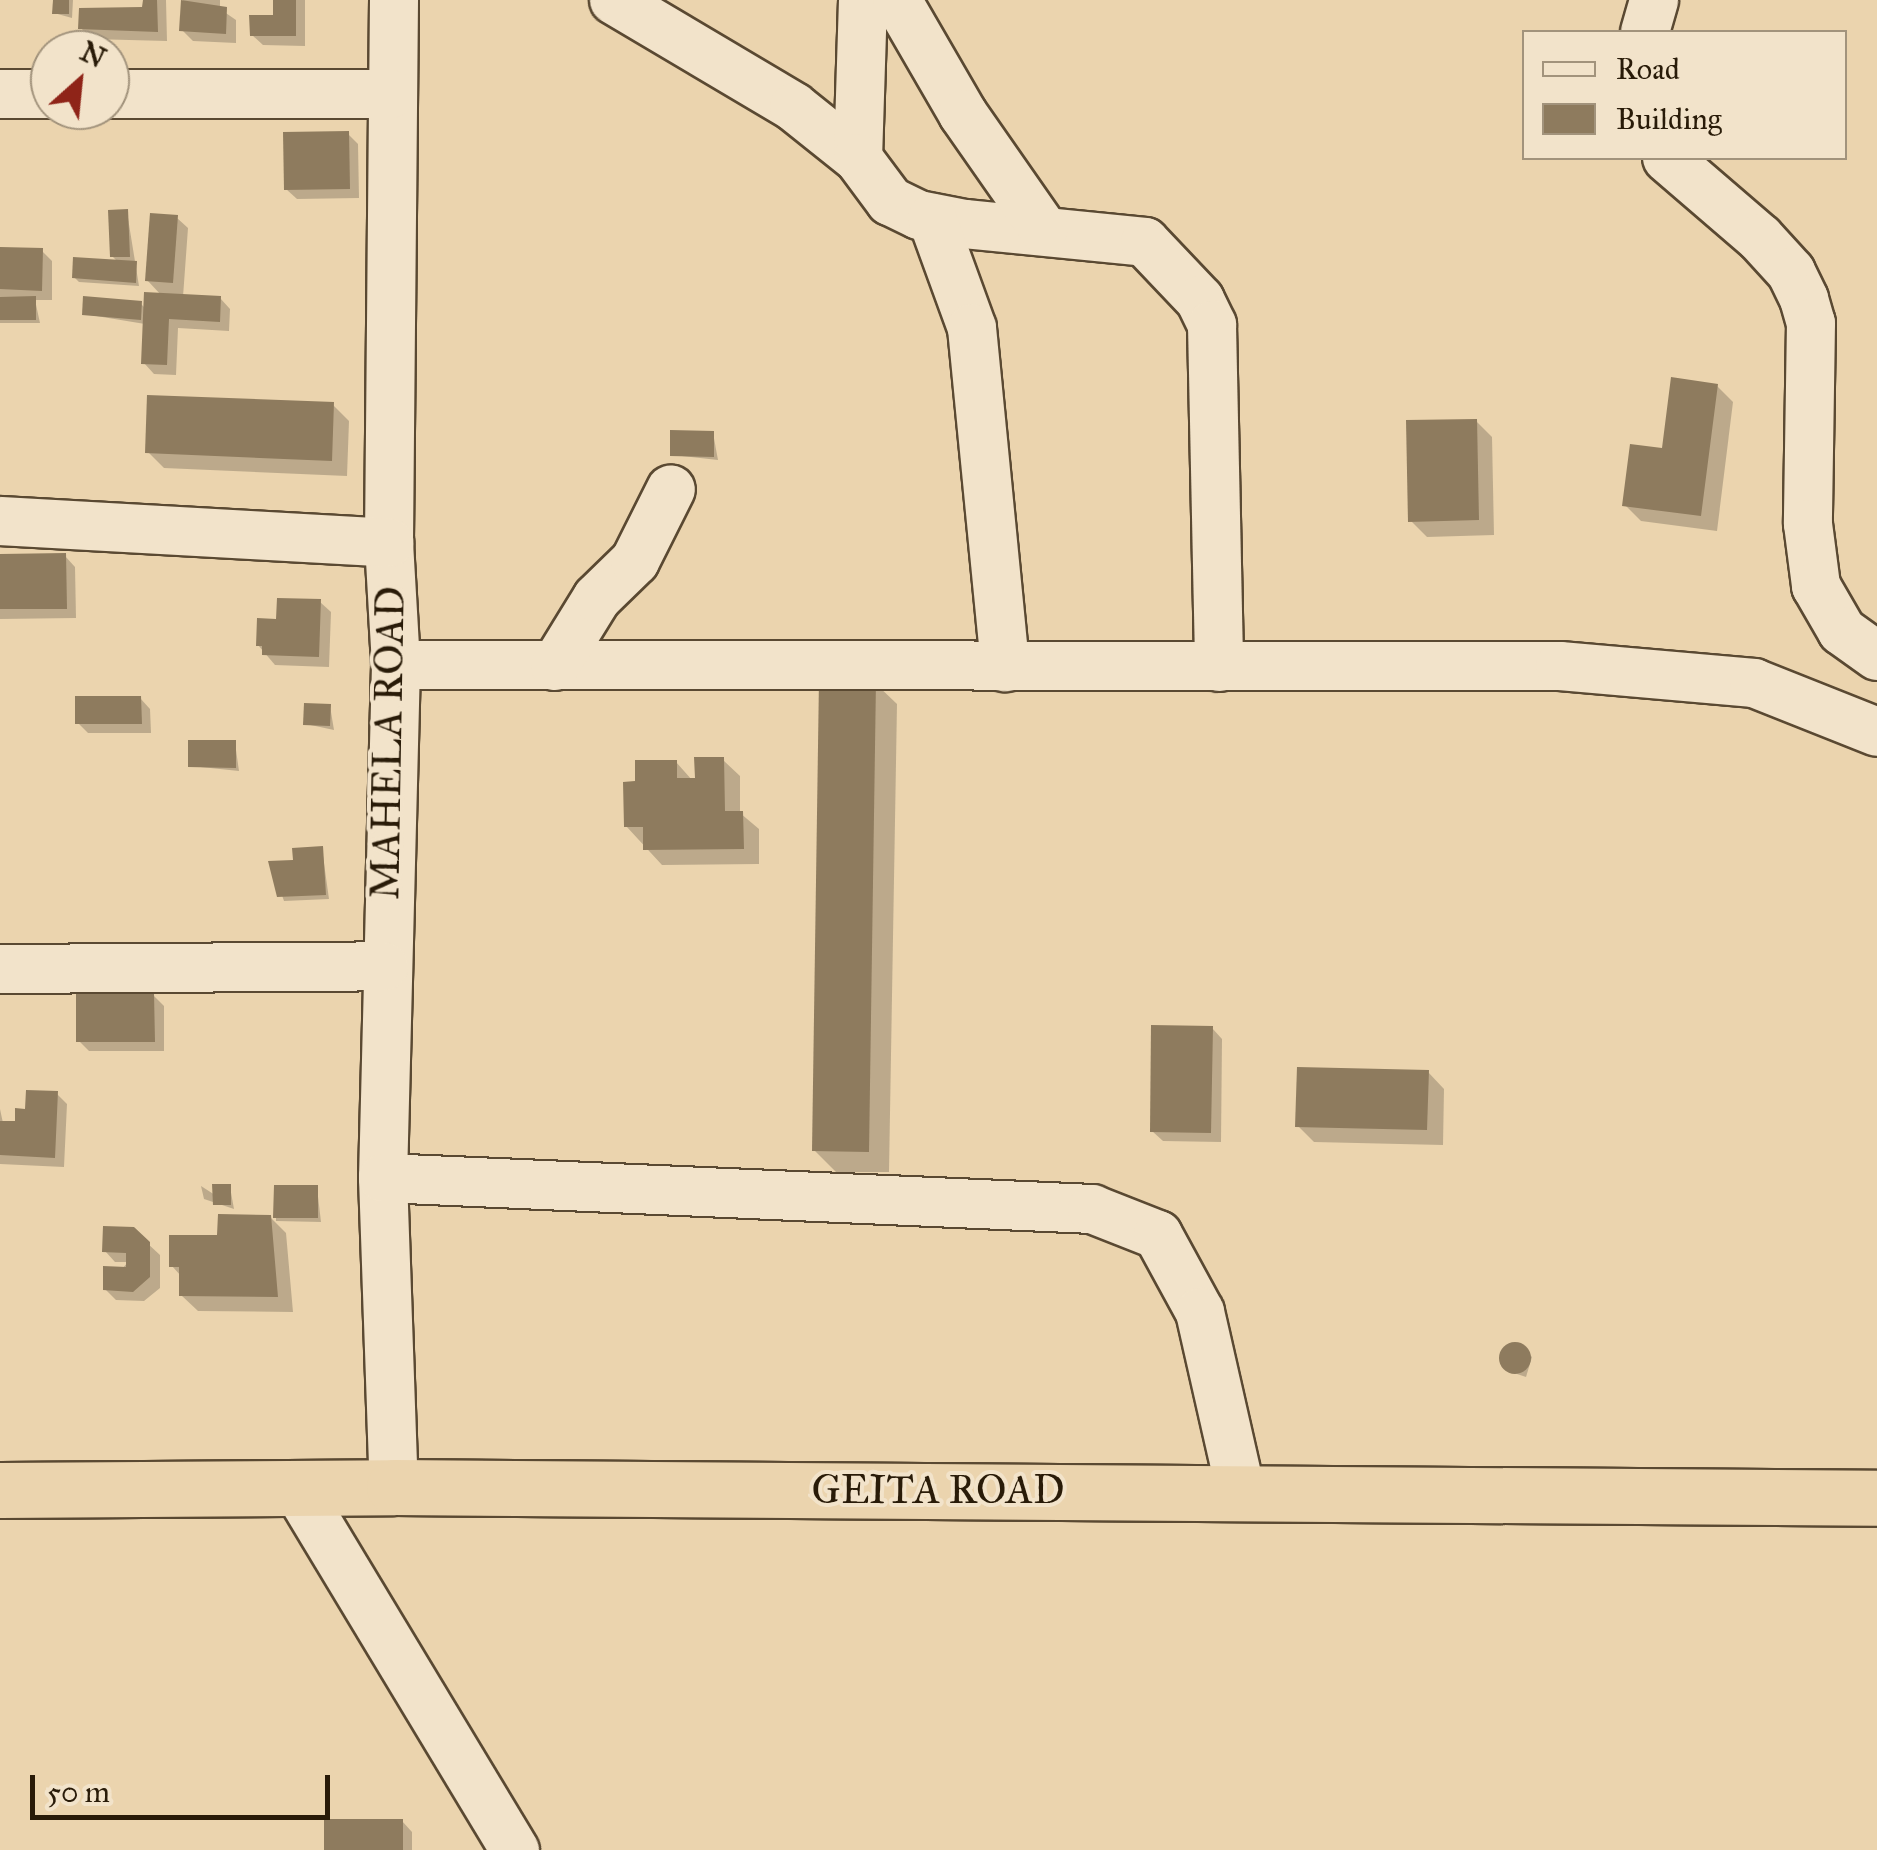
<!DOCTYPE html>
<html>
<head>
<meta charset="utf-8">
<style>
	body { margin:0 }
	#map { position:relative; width:1877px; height:1850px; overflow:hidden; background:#ebd4ae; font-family:"IM FELL Great Primer",serif }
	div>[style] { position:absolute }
	.shadow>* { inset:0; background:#0003 }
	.building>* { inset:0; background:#8e7b5e }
	.round { border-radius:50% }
	.roads { filter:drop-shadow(2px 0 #5a4932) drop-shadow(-2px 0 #5a4932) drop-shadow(0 2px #5a4932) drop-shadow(0 -2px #5a4932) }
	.street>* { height:48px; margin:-24px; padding:0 24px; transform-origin:24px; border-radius:24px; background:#f2e3ca }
	.highway>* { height:55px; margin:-27.5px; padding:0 27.5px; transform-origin:27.5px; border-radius:27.5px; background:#ebd4ae }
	span { translate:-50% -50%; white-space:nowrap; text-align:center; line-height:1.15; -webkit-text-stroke:8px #f2e3ca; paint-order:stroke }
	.street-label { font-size:40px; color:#291b08 }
	.legend { position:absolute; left:1522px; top:30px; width:325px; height:130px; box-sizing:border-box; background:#f2e3ca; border:2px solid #a2937c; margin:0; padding:12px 18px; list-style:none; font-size:30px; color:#291b08 }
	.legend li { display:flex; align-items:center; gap:20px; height:50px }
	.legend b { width:50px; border:2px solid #a2937c }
	.north { position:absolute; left:30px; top:30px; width:100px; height:100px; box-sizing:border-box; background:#f2e3ca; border:2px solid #a2937c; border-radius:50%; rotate:27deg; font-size:28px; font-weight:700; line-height:40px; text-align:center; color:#291b08 }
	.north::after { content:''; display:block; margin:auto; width:35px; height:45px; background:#8f2418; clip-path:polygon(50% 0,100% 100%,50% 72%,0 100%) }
	.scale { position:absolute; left:30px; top:1775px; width:300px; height:45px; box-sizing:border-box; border:5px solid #291b08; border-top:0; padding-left:12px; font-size:30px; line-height:35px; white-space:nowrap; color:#291b08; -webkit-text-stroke:8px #f2e3ca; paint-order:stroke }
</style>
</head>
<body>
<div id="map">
	<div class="shadow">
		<i style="clip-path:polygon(55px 0,73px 0,72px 18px,54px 13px)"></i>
		<i style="clip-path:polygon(145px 0,166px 0,167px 41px,91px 39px,81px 28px,145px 10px)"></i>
		<i style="clip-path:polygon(183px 0,220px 0,220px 9px,236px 20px,236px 43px,193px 41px,182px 30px)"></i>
		<i style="clip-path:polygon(275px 0,305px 0,305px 46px,263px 45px,252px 35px,275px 18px)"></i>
		<i style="clip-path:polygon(348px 134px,358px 144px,359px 198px,297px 199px,286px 189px)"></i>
		<i style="clip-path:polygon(127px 212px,139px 286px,79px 282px,74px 277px,119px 263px,112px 256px)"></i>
		<i style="clip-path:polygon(177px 218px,188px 228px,183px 297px,220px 298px,230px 309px,229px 331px,178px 328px,176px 375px,154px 374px,144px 363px,145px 324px,84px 314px,140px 303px,146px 309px,162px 296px,147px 280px)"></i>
		<i style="clip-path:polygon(0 250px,42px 251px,52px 261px,52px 300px,35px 300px,40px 323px,0 323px)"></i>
		<i style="clip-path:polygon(1717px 386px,1733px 402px,1717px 531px,1641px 521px,1625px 505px)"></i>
		<i style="clip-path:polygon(333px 405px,349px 421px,347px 476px,164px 468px,148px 452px)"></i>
		<i style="clip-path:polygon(1476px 421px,1492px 437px,1494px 535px,1427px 537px,1411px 521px)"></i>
		<i style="clip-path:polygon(713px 433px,718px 460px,673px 455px)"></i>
		<i style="clip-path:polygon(65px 556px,75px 567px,76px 618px,0 619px,0 557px)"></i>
		<i style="clip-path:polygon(320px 602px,331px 612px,329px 667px,275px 665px,258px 645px,279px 621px)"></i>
		<i style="clip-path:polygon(875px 683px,897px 704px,889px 1172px,836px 1172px,814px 1150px)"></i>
		<i style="clip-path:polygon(140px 698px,150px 709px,151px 733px,88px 733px,78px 723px)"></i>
		<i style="clip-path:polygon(330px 706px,334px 730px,306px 724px)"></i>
		<i style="clip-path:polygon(235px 743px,239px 771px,191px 766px)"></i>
		<i style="clip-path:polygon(723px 760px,740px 776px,740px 813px,759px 829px,759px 864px,662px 865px,626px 826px,638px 784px,676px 762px,692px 780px)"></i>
		<i style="clip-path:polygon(322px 849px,329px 899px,284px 901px,271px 864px,295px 862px)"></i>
		<i style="clip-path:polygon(153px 995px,164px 1006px,164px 1051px,89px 1051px,79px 1041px)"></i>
		<i style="clip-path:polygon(1212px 1028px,1222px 1039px,1221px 1142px,1163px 1141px,1152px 1131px)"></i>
		<i style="clip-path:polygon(1428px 1072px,1444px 1089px,1443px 1145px,1314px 1142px,1298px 1126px)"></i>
		<i style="clip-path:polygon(57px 1094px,67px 1104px,64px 1167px,0 1164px,0 1109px,3px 1123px,18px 1124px)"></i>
		<i style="clip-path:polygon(201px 1186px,215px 1195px,230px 1187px,234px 1209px,204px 1199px)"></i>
		<i style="clip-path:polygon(276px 1187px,317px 1188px,321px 1222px,276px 1221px)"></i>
		<i style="clip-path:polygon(270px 1217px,286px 1233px,293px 1312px,198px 1311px,181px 1295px,181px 1276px,172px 1266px)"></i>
		<i style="clip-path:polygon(133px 1230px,160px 1255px,160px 1288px,144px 1301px,116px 1300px,105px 1289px,128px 1262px,115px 1262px,105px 1251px)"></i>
		<i style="clip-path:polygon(1520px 1346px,1532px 1357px,1526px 1377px,1508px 1371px,1504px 1351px)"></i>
		<i style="clip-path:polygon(402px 1821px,412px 1832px,412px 1850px,326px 1850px)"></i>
	</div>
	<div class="building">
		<i style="clip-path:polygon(53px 0,69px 0,69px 14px,52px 14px)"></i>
		<i style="clip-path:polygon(143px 0,157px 0,158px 32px,78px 29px,79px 8px,142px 7px)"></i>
		<i style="clip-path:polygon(181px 0,227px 7px,226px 34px,179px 31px)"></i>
		<i style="clip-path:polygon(273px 0,296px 0,296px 36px,250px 36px,249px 15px,273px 15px)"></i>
		<i style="clip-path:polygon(349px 131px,350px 189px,284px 190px,283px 132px)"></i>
		<i style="clip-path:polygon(128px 209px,130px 257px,110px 257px,108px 210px)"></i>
		<i style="clip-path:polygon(150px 213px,178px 215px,173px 283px,145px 281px)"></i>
		<i style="clip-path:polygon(0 247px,43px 248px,42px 291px,0 289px)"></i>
		<i style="clip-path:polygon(73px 257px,137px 261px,136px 283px,72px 278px)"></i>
		<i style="clip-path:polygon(144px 292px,221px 296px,220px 322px,169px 319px,167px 365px,141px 364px)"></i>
		<i style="clip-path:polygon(36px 296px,36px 320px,0 320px,0 297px)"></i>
		<i style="clip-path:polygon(83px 296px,142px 301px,141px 320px,82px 315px)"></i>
		<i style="clip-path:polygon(1671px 377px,1718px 384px,1701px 516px,1622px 506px,1630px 444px,1662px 448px)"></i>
		<i style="clip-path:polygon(147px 395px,334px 402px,332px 461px,145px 453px)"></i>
		<i style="clip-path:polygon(1477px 419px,1479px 520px,1408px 522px,1406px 420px)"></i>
		<i style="clip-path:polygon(670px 430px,714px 431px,714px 457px,670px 456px)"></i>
		<i style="clip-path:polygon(66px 553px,67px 609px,0 609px,0 554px)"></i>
		<i style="clip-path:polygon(277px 598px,321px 599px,319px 657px,262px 655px,262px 646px,256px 646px,257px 618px,276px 619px)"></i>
		<i style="clip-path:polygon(819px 679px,876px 680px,869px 1152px,812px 1151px)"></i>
		<i style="clip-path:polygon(75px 696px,141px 696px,142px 724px,75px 724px)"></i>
		<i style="clip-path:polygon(304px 703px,331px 704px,330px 726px,303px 725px)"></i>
		<i style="clip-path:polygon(188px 740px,236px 740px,236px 768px,188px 767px)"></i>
		<i style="clip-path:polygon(694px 757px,724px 757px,725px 811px,743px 811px,744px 849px,643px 850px,643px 827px,624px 827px,623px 782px,635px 781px,635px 760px,677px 760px,677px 778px,695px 778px)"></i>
		<i style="clip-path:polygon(323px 846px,326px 895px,277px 897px,268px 861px,293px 860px,292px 848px)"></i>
		<i style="clip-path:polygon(76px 993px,154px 993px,155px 1042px,76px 1042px)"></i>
		<i style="clip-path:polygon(1151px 1025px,1213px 1026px,1211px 1133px,1150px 1132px)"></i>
		<i style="clip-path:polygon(1297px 1067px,1429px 1070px,1427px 1130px,1295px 1127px)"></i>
		<i style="clip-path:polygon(26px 1090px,58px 1091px,55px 1158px,0 1155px,0 1121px,15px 1121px,15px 1108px,25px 1109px)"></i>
		<i style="clip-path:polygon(212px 1184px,231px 1184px,231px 1205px,213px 1205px)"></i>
		<i style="clip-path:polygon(274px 1185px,318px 1185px,318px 1218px,273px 1218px)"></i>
		<i style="clip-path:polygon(218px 1214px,271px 1215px,278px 1297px,179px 1296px,179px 1267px,169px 1267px,169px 1235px,217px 1235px)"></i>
		<i style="clip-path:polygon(103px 1226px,134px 1227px,150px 1242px,150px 1277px,133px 1292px,103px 1290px,103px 1266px,126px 1267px,126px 1253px,102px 1252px)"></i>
		<i class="round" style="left:1499px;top:1342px;width:32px;height:32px"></i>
		<i style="clip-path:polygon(324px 1819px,403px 1819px,403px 1850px,324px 1850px)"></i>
	</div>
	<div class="roads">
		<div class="street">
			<i style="left:394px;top:0;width:543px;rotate:90.53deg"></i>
			<i style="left:389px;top:543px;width:122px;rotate:86.7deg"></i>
			<i style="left:396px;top:665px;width:513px;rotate:91.45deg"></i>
			<i style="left:383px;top:1178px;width:309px;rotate:88deg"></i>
			<i style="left:614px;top:0;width:209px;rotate:30.7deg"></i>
			<i style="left:794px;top:107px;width:82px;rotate:38.6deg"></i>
			<i style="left:863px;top:0;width:158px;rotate:91.8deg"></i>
			<i style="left:858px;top:158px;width:54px;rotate:53.3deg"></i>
			<i style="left:890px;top:201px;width:32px;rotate:26deg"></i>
			<i style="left:919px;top:215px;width:47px;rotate:11.1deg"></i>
			<i style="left:965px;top:224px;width:181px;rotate:5.7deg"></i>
			<i style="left:1145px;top:242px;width:80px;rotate:46.5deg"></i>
			<i style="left:1200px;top:300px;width:28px;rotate:64deg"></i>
			<i style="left:1212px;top:325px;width:342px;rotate:88.8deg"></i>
			<i style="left:897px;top:0;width:132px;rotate:59.9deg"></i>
			<i style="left:963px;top:114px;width:141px;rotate:55.1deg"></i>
			<i style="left:1645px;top:32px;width:33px;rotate:-74deg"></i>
			<i style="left:0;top:94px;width:50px"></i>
			<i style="left:110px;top:94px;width:281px"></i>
			<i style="left:1667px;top:158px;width:123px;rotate:40.7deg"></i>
			<i style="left:1760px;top:238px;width:46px;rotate:47.6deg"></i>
			<i style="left:1791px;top:272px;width:30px;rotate:64deg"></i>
			<i style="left:1804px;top:299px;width:25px;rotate:74deg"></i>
			<i style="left:1811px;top:323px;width:201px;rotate:90.9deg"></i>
			<i style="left:1808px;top:524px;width:63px;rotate:82.6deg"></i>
			<i style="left:1816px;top:586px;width:52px;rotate:60deg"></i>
			<i style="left:1842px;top:631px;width:43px;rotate:35.5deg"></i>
			<i style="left:932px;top:218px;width:117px;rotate:70deg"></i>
			<i style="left:972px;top:328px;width:341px;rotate:84.4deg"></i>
			<i style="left:0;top:521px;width:390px;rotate:3.2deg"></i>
			<i style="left:396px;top:665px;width:1164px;rotate:0.05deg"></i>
			<i style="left:1560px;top:666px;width:195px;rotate:5deg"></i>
			<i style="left:1754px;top:683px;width:132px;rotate:21.7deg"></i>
			<i style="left:555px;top:666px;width:80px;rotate:-58.3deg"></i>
			<i style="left:597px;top:598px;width:53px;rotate:-44.2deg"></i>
			<i style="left:635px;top:561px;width:80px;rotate:-63.4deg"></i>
			<i style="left:0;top:969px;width:384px;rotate:-0.4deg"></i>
			<i style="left:383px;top:1178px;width:710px;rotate:2.5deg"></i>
			<i style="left:1092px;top:1209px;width:71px;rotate:21.5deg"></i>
			<i style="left:1158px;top:1235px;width:88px;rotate:61.4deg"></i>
			<i style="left:1200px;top:1312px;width:185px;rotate:77.2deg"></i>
			<i style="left:297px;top:1489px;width:422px;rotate:58.9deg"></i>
		</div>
		<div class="highway">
			<i style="left:0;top:1490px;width:394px;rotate:-0.4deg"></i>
			<i style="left:394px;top:1487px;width:1483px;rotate:0.42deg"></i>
		</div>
	</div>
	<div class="street-label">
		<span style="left:388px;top:743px;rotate:-89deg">MAHELA ROAD</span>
		<span style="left:938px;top:1490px">GEITA ROAD</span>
	</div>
	<ul class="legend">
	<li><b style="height:12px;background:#f2e3ca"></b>Road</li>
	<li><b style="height:28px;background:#8e7b5e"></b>Building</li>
	</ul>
	<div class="north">N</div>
	<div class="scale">50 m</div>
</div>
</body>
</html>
